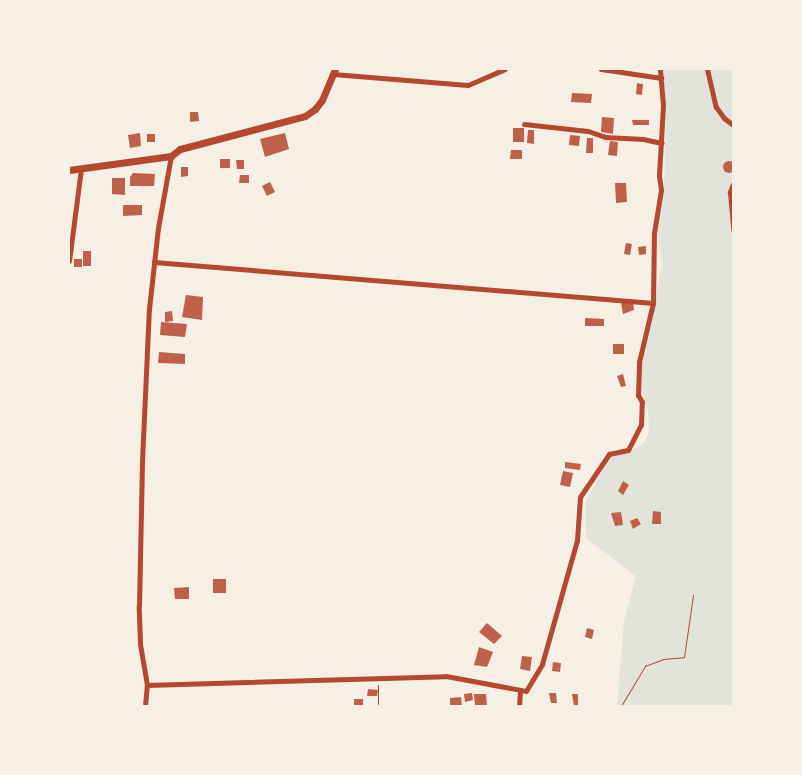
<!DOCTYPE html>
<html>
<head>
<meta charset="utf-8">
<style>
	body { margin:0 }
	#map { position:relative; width:802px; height:775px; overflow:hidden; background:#f6efe4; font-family:"Golos Text",sans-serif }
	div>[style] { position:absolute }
	.green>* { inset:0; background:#e2e4dc }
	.building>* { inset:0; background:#bf614a }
	.round { border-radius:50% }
	.path>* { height:1px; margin:-0.5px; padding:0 0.5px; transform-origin:0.5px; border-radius:0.5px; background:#b5482f }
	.minor>* { height:5px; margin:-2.5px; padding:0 2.5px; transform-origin:2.5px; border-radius:2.5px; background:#b5482f }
	.secondary>* { height:7px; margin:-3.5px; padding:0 3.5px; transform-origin:3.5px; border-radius:3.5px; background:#b5482f }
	span { translate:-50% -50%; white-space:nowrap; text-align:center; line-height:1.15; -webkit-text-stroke:4.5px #f6efe4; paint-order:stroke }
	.frame { position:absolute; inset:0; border:70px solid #f6efe4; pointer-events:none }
</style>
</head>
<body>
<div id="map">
	<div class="green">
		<i style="clip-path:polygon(660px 69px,733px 69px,733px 706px,617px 706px,624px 622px,636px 576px,586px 538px,585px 503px,609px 458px,633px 450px,645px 442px,649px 432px,648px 412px,641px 389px,642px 362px,652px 321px,662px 264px,658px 233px,664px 191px,666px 105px)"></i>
	</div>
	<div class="building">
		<i style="clip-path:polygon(637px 83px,643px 84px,642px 95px,636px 94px)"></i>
		<i style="clip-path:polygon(572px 93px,592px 94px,591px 103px,571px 102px)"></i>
		<i style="clip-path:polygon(190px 112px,198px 112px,199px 121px,190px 122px)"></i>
		<i style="clip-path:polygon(602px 117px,614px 118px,613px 134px,601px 132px)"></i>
		<i style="clip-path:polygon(632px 120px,649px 120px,649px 125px,633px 125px)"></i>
		<i style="clip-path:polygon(513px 128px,524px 128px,524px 142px,513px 142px)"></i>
		<i style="clip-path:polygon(528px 130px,534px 130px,534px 144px,527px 143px)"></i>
		<i style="clip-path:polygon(140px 133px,141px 146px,130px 148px,128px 135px)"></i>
		<i style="clip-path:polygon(285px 133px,289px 149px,265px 157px,260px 139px)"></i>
		<i style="clip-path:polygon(147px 134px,155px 134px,155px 142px,147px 142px)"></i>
		<i style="clip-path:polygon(570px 135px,580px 136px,579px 146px,569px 145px)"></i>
		<i style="clip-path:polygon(587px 138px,593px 138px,593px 153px,586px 153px)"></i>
		<i style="clip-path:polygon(610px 141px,618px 142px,617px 156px,608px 155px)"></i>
		<i style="clip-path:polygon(511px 150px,522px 150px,522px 159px,510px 159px)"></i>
		<i style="clip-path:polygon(220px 159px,230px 159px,230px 168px,220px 168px)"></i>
		<i style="clip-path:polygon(236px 160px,244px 160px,244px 169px,237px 169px)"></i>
		<i class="round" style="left:723px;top:161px;width:12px;height:12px"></i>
		<i style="clip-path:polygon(181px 167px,188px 167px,188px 176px,181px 177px)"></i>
		<i style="clip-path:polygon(133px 173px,155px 174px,154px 186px,130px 186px,130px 177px)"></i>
		<i style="clip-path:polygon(240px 175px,249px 175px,249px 183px,239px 183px)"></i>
		<i style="clip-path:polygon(112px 178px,125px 178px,125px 195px,112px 194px)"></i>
		<i style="clip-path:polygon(270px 182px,275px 192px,267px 196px,262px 186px)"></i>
		<i style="clip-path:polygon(615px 183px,626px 183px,627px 202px,616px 203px)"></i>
		<i style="clip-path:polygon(123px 205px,142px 205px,142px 215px,123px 216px)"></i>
		<i style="clip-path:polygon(626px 243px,632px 244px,630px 255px,624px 254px)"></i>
		<i style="clip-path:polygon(646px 246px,646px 254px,639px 255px,638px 247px)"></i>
		<i style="clip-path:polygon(83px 251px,91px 251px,91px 266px,83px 266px)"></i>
		<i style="clip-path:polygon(74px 259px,82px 259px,82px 267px,74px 267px)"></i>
		<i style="clip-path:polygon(186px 295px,203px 297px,202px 320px,182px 317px)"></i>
		<i style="clip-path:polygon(629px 302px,633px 303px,634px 310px,623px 314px,621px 303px)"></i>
		<i style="clip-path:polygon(172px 311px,173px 321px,165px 322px,165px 312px)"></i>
		<i style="clip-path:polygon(585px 318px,604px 319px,604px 326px,585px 326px)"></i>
		<i style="clip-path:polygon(161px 322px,187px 324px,185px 337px,160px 335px)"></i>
		<i style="clip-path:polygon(613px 344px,624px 344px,624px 354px,613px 354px)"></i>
		<i style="clip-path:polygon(159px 352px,185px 354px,185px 364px,158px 363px)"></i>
		<i style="clip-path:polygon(623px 374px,626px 386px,621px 387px,617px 376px)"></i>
		<i style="clip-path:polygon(565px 462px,581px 464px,580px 470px,565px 468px)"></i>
		<i style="clip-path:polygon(563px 471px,573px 473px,570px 487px,560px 485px)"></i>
		<i style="clip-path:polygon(623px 481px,629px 485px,623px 495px,618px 491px)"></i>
		<i style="clip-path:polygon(653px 511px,661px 512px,661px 524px,652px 524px)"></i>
		<i style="clip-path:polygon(621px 512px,623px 525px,615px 526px,611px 513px)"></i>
		<i style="clip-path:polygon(637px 518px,641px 524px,633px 529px,630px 521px)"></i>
		<i style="clip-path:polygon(213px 579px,226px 579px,226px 593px,213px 593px)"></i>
		<i style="clip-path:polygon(189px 587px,189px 599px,175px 599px,174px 588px)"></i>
		<i style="clip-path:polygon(487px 623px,502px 636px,494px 644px,479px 632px)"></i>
		<i style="clip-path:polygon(587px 628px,594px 630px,592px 639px,585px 637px)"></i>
		<i style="clip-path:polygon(479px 647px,493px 652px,487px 667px,474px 665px)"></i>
		<i style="clip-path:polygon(522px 656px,532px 657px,530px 671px,520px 669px)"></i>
		<i style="clip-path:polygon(553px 662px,561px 663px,560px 672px,552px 671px)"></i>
		<i style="clip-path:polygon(368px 689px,378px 690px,377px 696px,367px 696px)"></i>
		<i style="clip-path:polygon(472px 693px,473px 700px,465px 702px,464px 694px)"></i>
		<i style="clip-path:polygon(549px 693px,556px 693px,557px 703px,551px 703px)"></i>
		<i style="clip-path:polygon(474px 694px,486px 694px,487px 706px,475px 706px)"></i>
		<i style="clip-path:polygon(572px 694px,578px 694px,578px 706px,574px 706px)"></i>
		<i style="clip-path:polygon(461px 697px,462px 706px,450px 706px,450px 698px)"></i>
		<i style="clip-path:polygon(354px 699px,363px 699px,363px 706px,354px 706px)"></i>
	</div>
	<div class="path">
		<i style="left:378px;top:685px;width:21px;rotate:90deg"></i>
		<i style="left:621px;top:706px;width:47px;rotate:-59deg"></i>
		<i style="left:645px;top:666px;width:19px;rotate:-21deg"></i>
		<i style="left:663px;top:659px;width:21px;rotate:-5deg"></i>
		<i style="left:684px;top:657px;width:63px;rotate:-81.7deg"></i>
	</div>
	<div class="minor">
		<i style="left:601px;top:69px;width:61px;rotate:8.5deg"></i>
		<i style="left:707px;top:69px;width:39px;rotate:77deg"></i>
		<i style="left:716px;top:107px;width:14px;rotate:54deg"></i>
		<i style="left:724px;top:118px;width:11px;rotate:38deg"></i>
		<i style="left:333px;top:74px;width:135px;rotate:4.7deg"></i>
		<i style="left:468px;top:85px;width:40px;rotate:-23.4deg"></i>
		<i style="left:524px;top:124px;width:64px;rotate:6.2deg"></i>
		<i style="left:588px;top:131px;width:18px;rotate:19deg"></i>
		<i style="left:605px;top:137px;width:38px;rotate:3deg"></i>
		<i style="left:643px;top:139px;width:19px;rotate:12deg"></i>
		<i style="left:733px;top:184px;width:9px;rotate:111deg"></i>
		<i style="left:730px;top:192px;width:38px;rotate:85deg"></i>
		<i style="left:69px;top:261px;width:94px;rotate:-82.6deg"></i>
		<i style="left:154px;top:262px;width:501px;rotate:4.7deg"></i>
		<i style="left:147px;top:685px;width:299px;rotate:-1.7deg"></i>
		<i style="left:446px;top:676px;width:81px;rotate:10.6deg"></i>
		<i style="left:526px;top:691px;width:31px;rotate:-59deg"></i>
		<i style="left:542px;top:664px;width:129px;rotate:-74.2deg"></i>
		<i style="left:577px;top:540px;width:43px;rotate:-86deg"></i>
		<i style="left:580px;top:497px;width:52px;rotate:-56deg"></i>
		<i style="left:609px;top:454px;width:19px;rotate:-12deg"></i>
		<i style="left:628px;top:450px;width:28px;rotate:-63deg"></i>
		<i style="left:641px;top:425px;width:23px;rotate:-88deg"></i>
		<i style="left:642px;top:402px;width:8px;rotate:-120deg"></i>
		<i style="left:638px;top:395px;width:33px;rotate:-88deg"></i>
		<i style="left:639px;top:362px;width:61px;rotate:-76.7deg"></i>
		<i style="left:653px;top:303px;width:70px;rotate:-89.2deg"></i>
		<i style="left:654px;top:233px;width:44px;rotate:-80.8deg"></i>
		<i style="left:661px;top:190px;width:15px;rotate:-98deg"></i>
		<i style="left:659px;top:175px;width:70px;rotate:-86.7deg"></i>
		<i style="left:663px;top:105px;width:36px;rotate:-95deg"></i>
		<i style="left:145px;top:706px;width:21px;rotate:-85deg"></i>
		<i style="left:147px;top:685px;width:42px;rotate:-99.7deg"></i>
		<i style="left:140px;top:644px;width:38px;rotate:-92deg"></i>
		<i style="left:139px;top:606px;width:145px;rotate:-88.8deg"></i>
		<i style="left:142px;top:461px;width:152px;rotate:-87.4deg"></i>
		<i style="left:149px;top:309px;width:81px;rotate:-83.7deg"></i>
		<i style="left:158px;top:228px;width:73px;rotate:-79.8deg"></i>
		<i style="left:519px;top:706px;width:16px;rotate:-86deg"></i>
	</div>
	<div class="secondary">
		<i style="left:69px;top:170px;width:103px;rotate:-7.8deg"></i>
		<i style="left:171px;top:156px;width:11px;rotate:-38deg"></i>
		<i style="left:180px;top:149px;width:129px;rotate:-14.8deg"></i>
		<i style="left:305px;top:116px;width:12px;rotate:-35deg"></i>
		<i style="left:315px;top:109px;width:11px;rotate:-52deg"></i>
		<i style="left:322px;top:100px;width:34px;rotate:-67deg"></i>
	</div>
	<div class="frame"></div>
</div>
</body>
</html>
